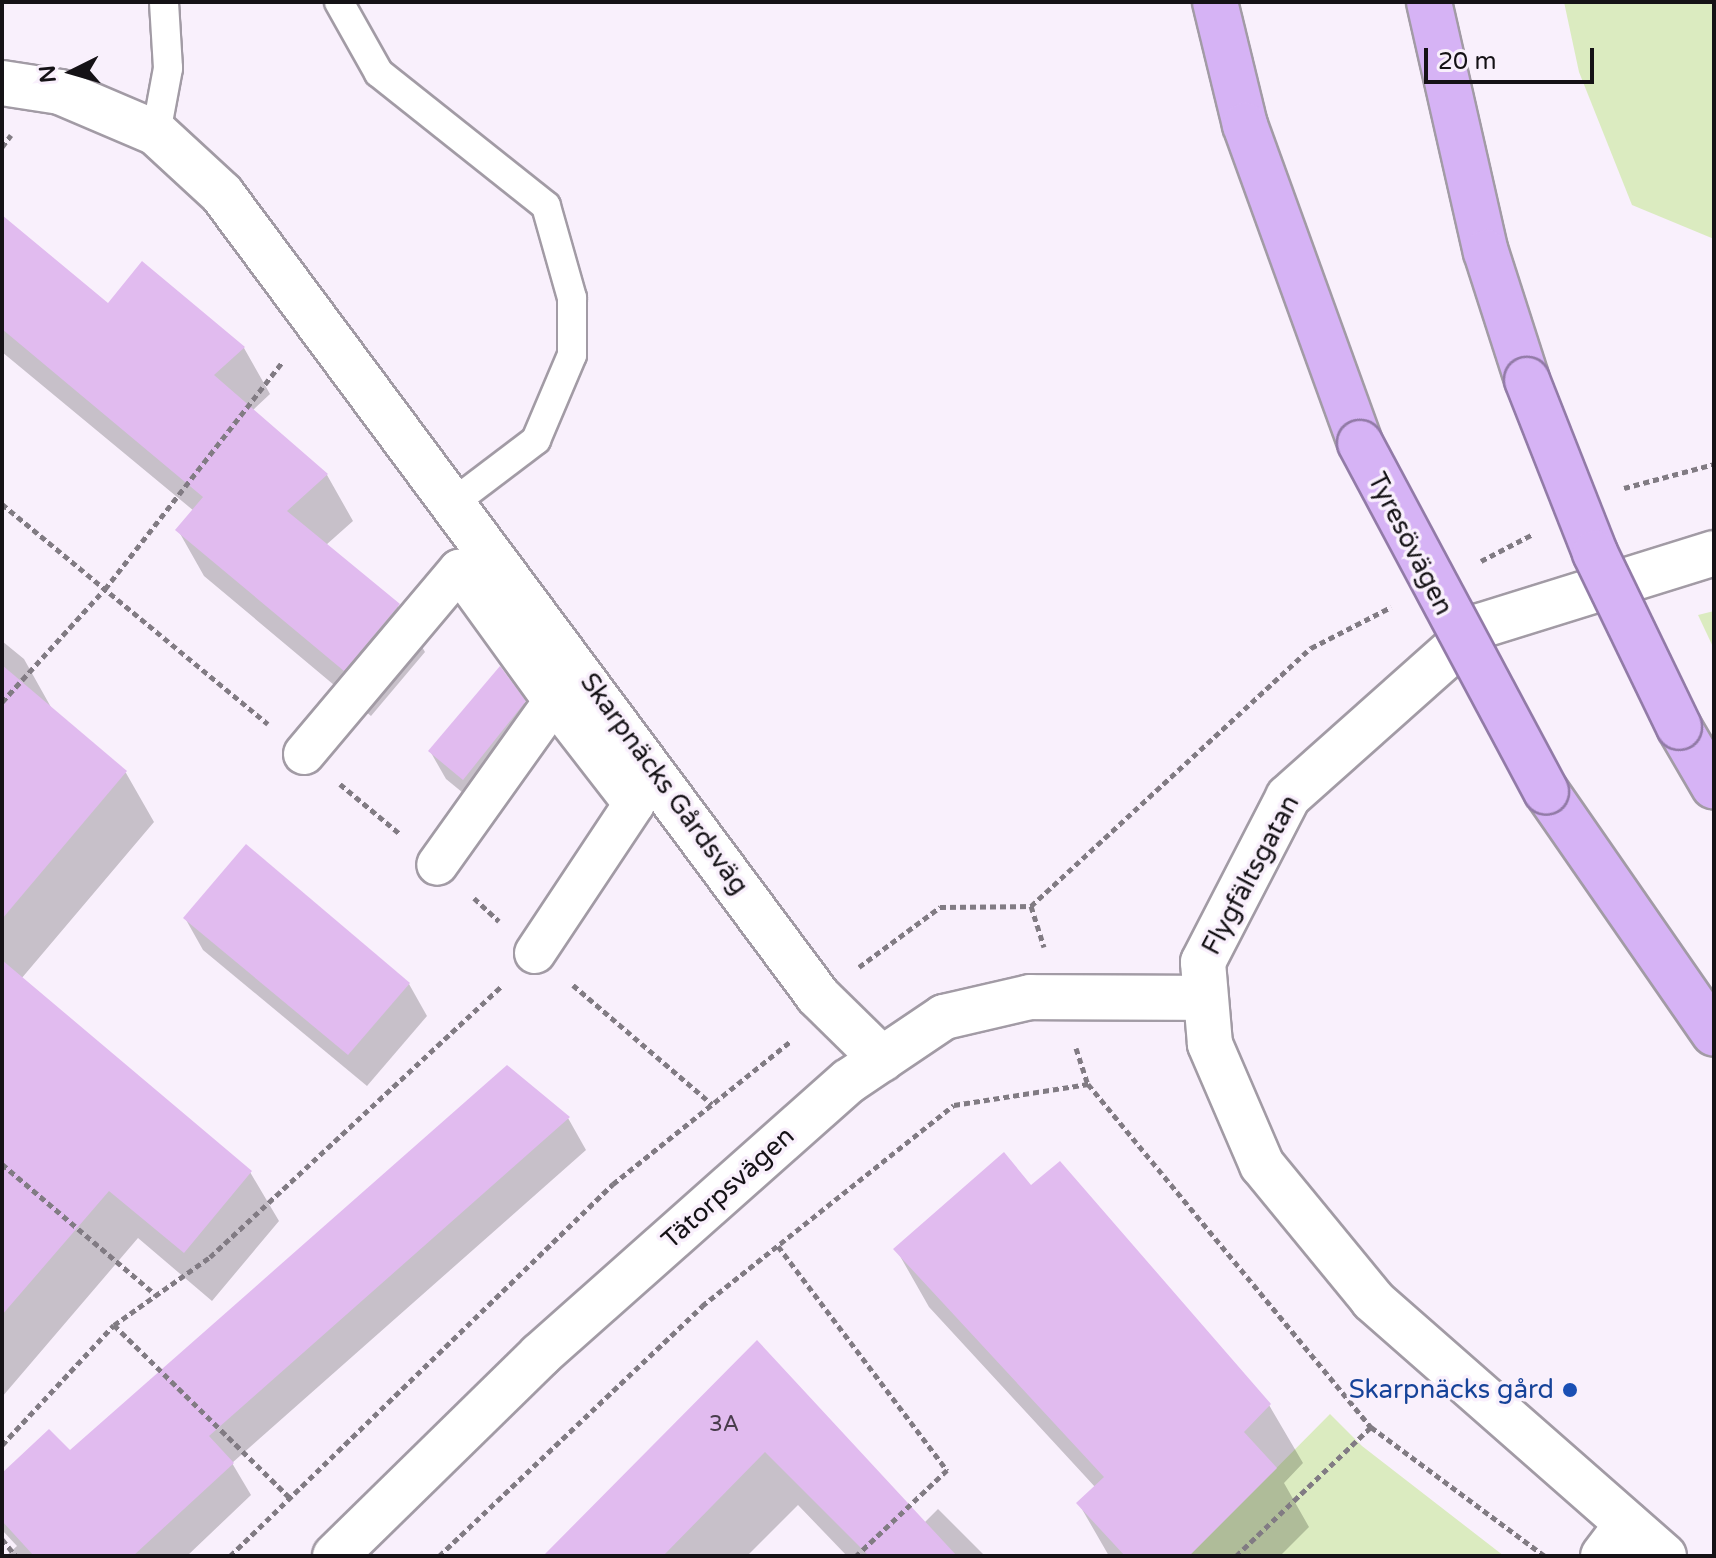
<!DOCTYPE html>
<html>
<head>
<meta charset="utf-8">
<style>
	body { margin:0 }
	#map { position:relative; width:1716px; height:1558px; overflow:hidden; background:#f9f0fc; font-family:"Varela Round",sans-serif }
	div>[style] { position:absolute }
	.green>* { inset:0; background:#dbebc0 }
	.shadow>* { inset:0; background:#0003 }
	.building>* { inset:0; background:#e1bbef }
	.path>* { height:5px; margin-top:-2.5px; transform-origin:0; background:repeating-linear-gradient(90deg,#817b83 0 6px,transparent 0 10px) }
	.roads { filter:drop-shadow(2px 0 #a29ba5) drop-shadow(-2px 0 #a29ba5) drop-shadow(0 2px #a29ba5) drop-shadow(0 -2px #a29ba5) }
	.service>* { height:28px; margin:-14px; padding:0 14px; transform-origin:14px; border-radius:14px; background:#fff }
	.pedestrian>* { height:40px; margin:-20px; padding:0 20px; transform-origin:20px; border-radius:20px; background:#fff }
	.minor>* { height:44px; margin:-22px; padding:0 22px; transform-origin:22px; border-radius:22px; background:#fff }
	.motorway>* { height:44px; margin:-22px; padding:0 22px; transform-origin:22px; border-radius:22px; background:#d6b3f5 }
	.bridges { filter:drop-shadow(2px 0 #927ba7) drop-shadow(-2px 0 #927ba7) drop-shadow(0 2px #927ba7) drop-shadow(0 -2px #927ba7) }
	.motorway-bridge>* { height:44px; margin:-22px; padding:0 22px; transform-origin:22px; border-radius:22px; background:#d6b3f5 }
	.dots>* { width:22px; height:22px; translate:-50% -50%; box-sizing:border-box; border:4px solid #f9f0fc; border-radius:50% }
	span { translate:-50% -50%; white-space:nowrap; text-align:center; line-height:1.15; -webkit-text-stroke:7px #f9f0fc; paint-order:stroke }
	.number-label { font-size:22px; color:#483c4c }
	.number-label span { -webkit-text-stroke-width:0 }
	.street-label { font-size:26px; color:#151216 }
	.transit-label { font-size:26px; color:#164399 }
	.right { translate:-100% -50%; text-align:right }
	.frame { position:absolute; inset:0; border:4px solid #151216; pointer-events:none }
	.north { position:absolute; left:32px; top:32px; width:80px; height:80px; -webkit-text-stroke:6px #f9f0fc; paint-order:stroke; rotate:265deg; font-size:22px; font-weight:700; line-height:32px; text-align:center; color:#151216 }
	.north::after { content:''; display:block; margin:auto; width:28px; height:36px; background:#151216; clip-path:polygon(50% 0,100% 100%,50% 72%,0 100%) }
	.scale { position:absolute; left:1424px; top:48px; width:170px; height:36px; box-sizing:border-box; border:4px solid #151216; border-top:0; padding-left:10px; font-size:24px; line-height:28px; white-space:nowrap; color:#151216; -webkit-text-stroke:6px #f9f0fc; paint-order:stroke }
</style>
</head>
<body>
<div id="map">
	<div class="green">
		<i style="clip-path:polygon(1564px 2px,1714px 2px,1714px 239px,1632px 205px,1579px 72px)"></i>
		<i style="clip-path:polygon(1714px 611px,1714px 649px,1698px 615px)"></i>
		<i style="clip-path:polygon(1330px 1414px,1362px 1446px,1504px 1556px,1189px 1556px)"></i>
	</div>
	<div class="shadow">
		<i style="clip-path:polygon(2px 218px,108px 306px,244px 348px,270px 394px,252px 411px,327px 475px,353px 521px,326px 545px,398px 606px,425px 652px,371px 716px,204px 576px,178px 530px,194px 511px,2px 352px)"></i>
		<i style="clip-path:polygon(2px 641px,24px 659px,52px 709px,126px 773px,154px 822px,21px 979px,250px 1172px,279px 1221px,212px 1301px,138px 1238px,2px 1397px)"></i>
		<i style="clip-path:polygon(524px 702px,540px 730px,479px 806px,446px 779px,430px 751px)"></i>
		<i style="clip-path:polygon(185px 918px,409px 984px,427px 1016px,367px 1086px,203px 950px)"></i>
		<i style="clip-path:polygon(568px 1118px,586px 1150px,232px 1463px,251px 1495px,187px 1556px,6px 1556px,17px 1546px,2px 1530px,2px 1476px,70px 1452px)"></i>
		<i style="clip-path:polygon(1031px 1188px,1269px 1405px,1303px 1463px,1284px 1483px,1309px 1527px,1280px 1556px,1109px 1556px,1079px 1504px,1096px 1488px,929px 1307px,896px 1249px)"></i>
		<i style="clip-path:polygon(757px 1342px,924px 1523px,938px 1509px,985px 1556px,847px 1556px,798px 1505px,747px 1556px,546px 1556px)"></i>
	</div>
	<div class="building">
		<i style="clip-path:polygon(2px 215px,108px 303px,142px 261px,245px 347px,214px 375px,328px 474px,287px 511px,400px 604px,344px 671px,175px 530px,203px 497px,2px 329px)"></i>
		<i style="clip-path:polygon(2px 665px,127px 771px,2px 919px)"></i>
		<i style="clip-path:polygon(500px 666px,526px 701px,463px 780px,428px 751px)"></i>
		<i style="clip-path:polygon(246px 844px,410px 983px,348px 1055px,183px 918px)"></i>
		<i style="clip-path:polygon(2px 960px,252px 1171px,184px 1253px,109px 1191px,2px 1315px)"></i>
		<i style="clip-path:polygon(507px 1065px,570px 1117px,209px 1436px,234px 1463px,133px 1556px,34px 1556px,2px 1521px,2px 1473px,49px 1429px,70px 1450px)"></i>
		<i style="clip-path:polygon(1004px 1152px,1031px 1185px,1060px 1161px,1271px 1404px,1244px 1432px,1277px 1468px,1189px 1556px,1125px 1556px,1076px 1503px,1104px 1477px,893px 1249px)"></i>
		<i style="clip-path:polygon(757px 1340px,957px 1556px,869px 1556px,765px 1452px,663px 1556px,543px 1556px)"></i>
	</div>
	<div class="path">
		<i style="left:2px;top:147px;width:15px;rotate:-53deg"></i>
		<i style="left:1624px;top:488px;width:93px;rotate:-14.9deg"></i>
		<i style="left:2px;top:504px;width:345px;rotate:39.6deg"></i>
		<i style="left:1481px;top:561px;width:59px;rotate:-27.4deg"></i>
		<i style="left:2px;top:702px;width:153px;rotate:-47.7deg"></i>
		<i style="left:105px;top:589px;width:289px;rotate:-52deg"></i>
		<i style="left:340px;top:784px;width:78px;rotate:39.8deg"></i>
		<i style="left:474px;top:898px;width:34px;rotate:43deg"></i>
		<i style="left:1031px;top:906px;width:43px;rotate:72.4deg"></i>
		<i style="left:859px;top:967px;width:101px;rotate:-36.5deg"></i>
		<i style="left:940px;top:907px;width:91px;rotate:-0.6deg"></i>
		<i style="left:1031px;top:906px;width:381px;rotate:-42.7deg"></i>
		<i style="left:1311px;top:648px;width:90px;rotate:-27.1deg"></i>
		<i style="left:573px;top:985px;width:183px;rotate:40.6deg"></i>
		<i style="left:1076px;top:1048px;width:38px;rotate:72deg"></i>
		<i style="left:1088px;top:1084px;width:445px;rotate:50.5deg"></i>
		<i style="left:1371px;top:1427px;width:217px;rotate:36.6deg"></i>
		<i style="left:2px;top:1164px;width:202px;rotate:40.4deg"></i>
		<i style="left:778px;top:1246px;width:281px;rotate:53deg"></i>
		<i style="left:947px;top:1470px;width:125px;rotate:136.6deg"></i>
		<i style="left:114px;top:1325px;width:247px;rotate:44.5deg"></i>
		<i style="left:2px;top:1445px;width:164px;rotate:-47deg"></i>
		<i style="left:114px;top:1325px;width:118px;rotate:-35.3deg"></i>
		<i style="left:210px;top:1257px;width:397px;rotate:-42.9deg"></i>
		<i style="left:2px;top:1539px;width:22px;rotate:51deg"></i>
		<i style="left:230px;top:1556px;width:534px;rotate:-44.17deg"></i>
		<i style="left:613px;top:1184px;width:228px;rotate:-38.8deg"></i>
		<i style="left:439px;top:1556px;width:363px;rotate:-43.5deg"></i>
		<i style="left:702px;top:1306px;width:322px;rotate:-38.6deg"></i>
		<i style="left:954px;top:1105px;width:136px;rotate:-8.9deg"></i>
		<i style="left:1236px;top:1556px;width:187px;rotate:-43.7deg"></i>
	</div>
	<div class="roads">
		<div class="service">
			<i style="left:339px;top:2px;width:81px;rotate:60.6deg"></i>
			<i style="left:379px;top:73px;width:213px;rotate:38.5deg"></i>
			<i style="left:546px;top:206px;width:96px;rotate:74.2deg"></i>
			<i style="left:572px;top:298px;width:57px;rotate:90deg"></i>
			<i style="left:572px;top:355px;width:92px;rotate:113deg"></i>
			<i style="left:536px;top:440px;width:109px;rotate:142.8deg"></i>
			<i style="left:156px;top:133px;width:66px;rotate:-79.5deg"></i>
			<i style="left:168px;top:68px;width:66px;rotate:-93.5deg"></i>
		</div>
		<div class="pedestrian">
			<i style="left:304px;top:754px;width:241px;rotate:-49.9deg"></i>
			<i style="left:459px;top:570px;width:162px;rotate:54.1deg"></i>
			<i style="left:554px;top:701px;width:201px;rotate:125.5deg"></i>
			<i style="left:535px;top:953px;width:179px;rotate:-56.4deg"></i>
			<i style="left:634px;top:804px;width:130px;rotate:-127.8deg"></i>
		</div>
		<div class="minor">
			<i style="left:2px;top:83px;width:59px;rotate:8.8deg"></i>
			<i style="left:60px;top:92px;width:104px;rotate:23.1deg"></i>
			<i style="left:156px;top:133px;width:90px;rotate:42.7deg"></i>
			<i style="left:222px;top:194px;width:999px;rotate:53.38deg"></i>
			<i style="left:818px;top:996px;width:90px;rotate:44.5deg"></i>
			<i style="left:335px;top:1556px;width:287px;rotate:-44.4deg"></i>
			<i style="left:540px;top:1355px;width:413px;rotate:-41.6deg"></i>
			<i style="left:849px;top:1081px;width:115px;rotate:-34deg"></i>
			<i style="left:944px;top:1017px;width:88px;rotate:-13.1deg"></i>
			<i style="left:1030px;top:997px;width:174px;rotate:0.3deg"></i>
			<i style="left:1603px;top:1556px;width:40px;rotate:-53deg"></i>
			<i style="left:1664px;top:1556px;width:388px;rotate:-138.7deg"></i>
			<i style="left:1373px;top:1300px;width:175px;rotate:-129.4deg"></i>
			<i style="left:1262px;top:1165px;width:132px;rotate:-113.3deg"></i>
			<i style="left:1210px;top:1044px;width:82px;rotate:-94.9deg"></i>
			<i style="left:1203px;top:962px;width:186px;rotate:-62.7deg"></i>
			<i style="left:1288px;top:797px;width:257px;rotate:-41.7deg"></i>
			<i style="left:1480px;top:626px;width:245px;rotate:-17.3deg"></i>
		</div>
		<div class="motorway">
			<i style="left:1215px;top:2px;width:127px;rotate:76.3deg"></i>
			<i style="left:1245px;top:125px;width:338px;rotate:70.1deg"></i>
			<i style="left:1429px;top:2px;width:256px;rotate:77.2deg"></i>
			<i style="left:1486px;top:252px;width:134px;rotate:72.2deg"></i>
			<i style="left:1679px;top:727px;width:69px;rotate:59.7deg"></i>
			<i style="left:1546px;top:791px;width:295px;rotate:55.3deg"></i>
		</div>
	</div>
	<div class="bridges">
		<div class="motorway-bridge">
			<i style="left:1527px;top:380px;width:186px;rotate:68.5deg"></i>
			<i style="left:1595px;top:553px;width:193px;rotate:64.2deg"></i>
			<i style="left:1360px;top:443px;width:395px;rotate:61.9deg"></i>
		</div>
	</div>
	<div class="dots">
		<i style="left:1570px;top:1390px;background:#1a4fb4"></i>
	</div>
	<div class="number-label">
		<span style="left:724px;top:1425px">3A</span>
	</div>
	<div class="street-label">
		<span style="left:1410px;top:544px;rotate:63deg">Tyresövägen</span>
		<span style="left:664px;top:784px;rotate:54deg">Skarpnäcks Gårdsväg</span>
		<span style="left:1251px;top:875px;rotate:-62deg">Flygfältsgatan</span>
		<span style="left:728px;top:1188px;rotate:-42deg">Tätorpsvägen</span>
	</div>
	<div class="transit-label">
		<span class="right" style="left:1554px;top:1390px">Skarpnäcks gård</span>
	</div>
	<div class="frame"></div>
	<div class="north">N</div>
	<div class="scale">20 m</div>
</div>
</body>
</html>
